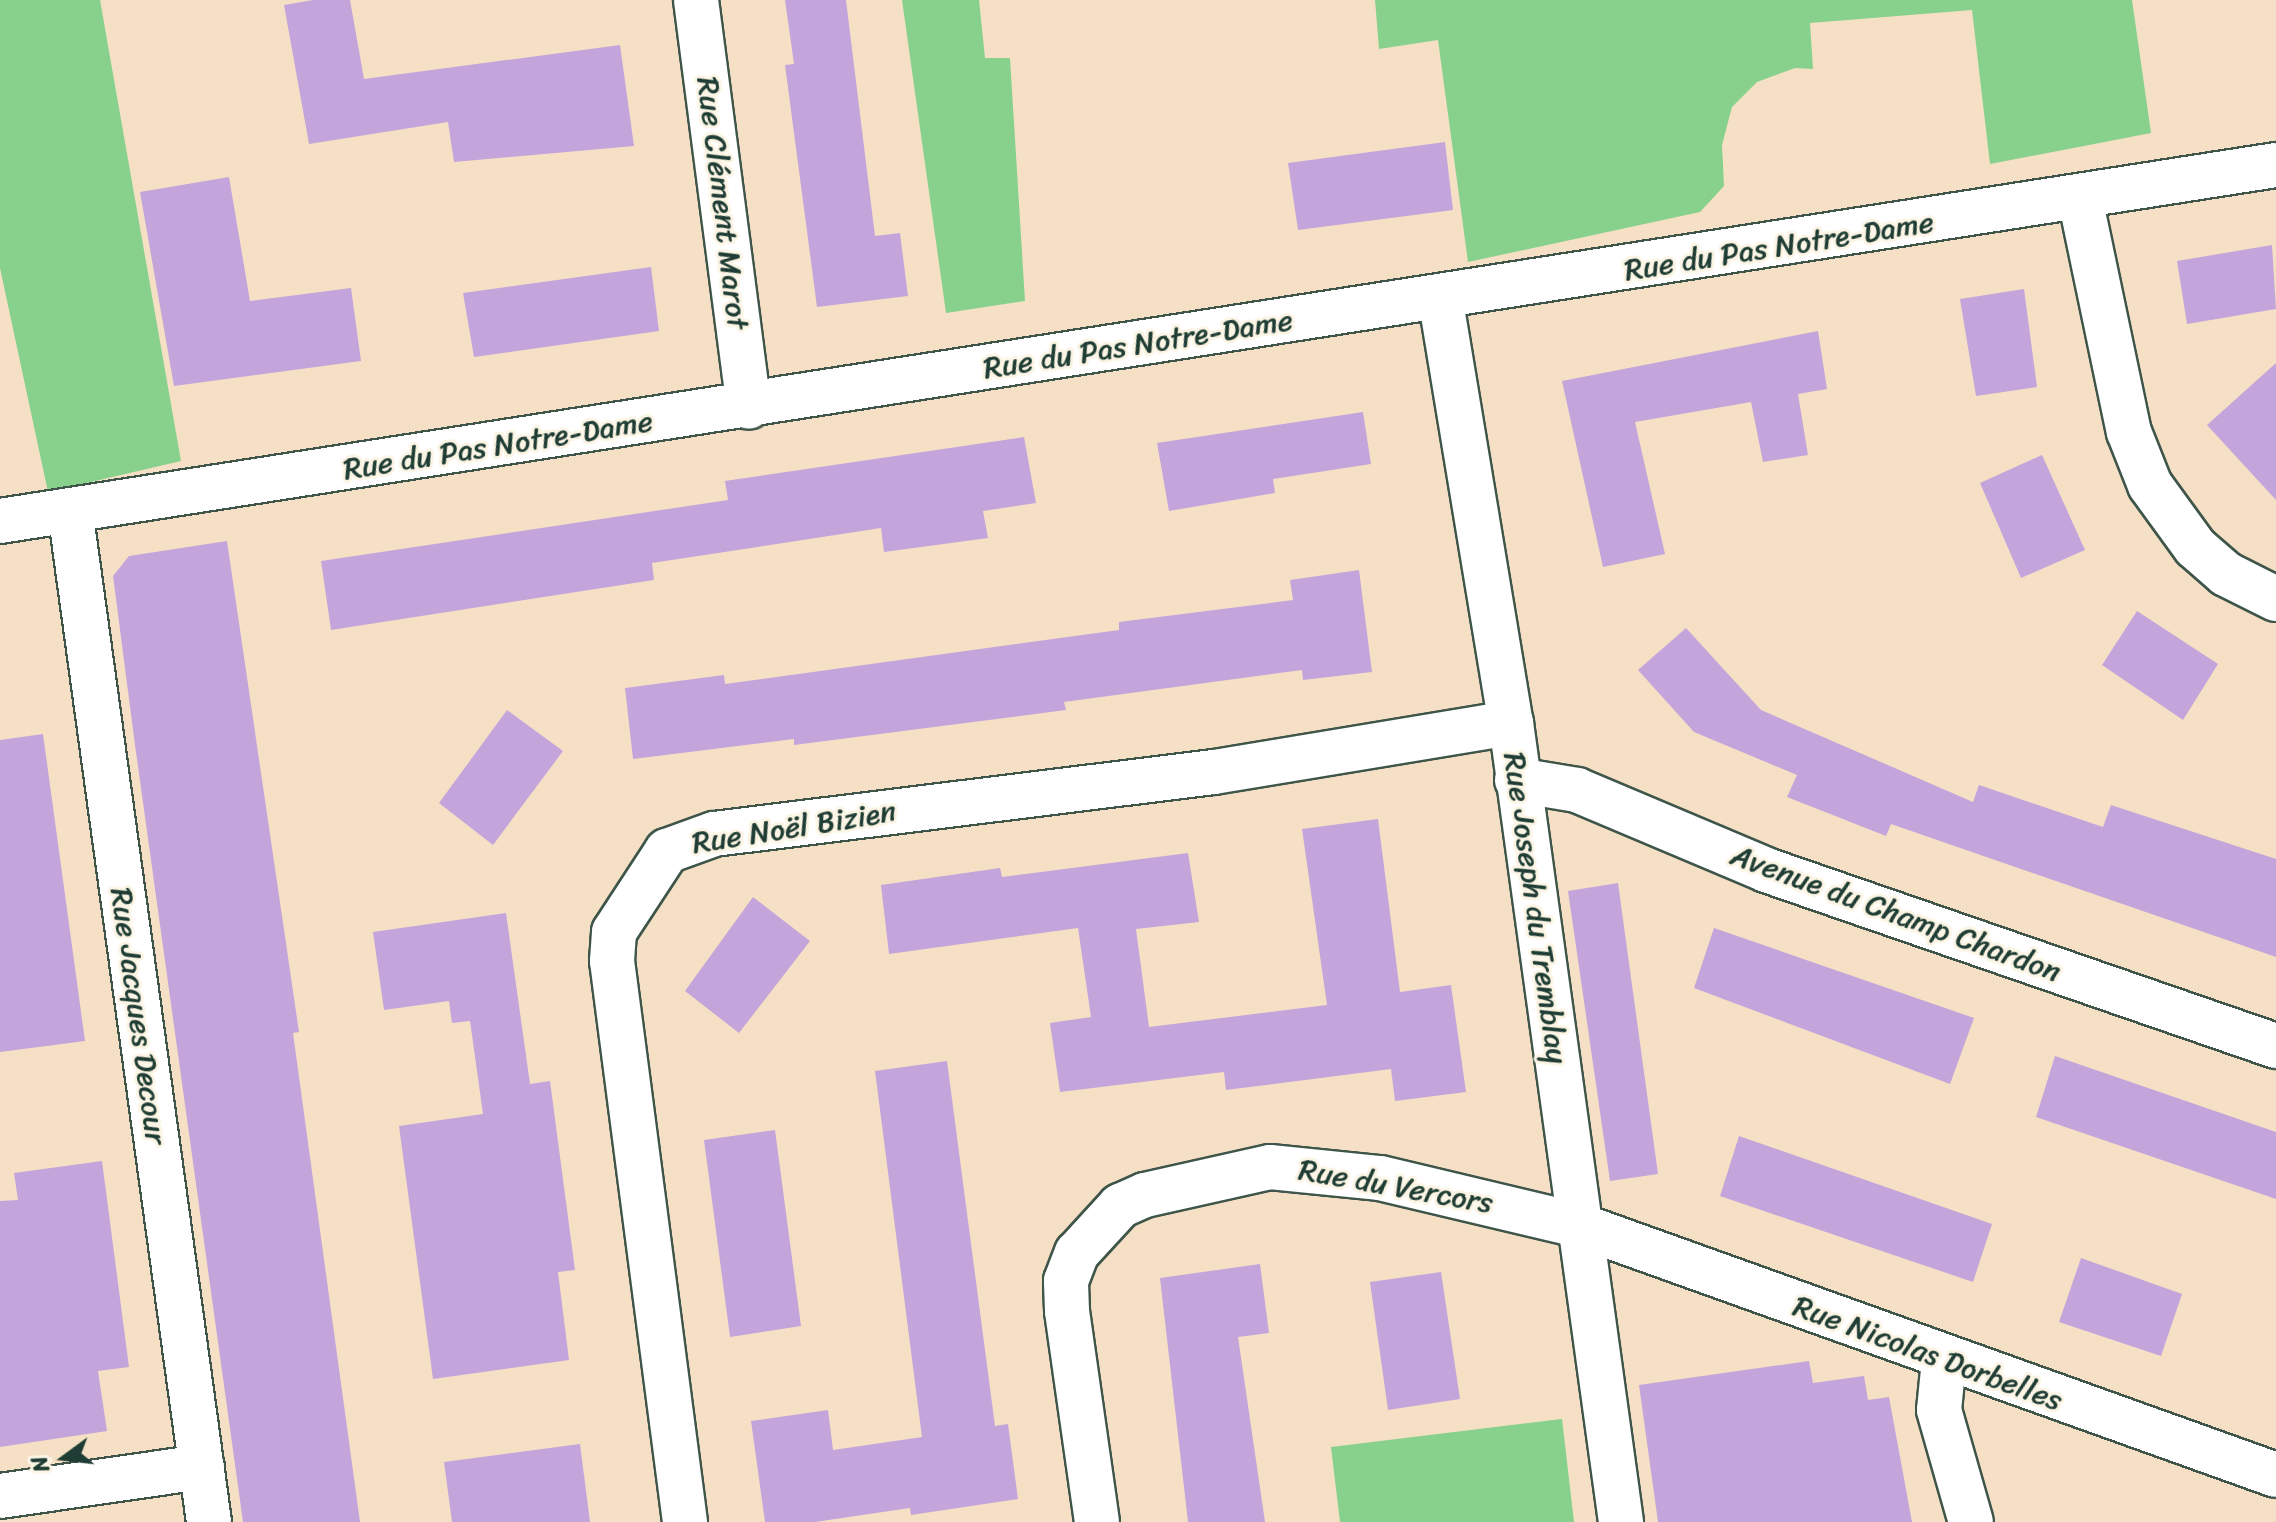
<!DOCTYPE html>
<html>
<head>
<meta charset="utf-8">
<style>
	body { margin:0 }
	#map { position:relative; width:2276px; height:1522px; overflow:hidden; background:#f5e0c5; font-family:Sriracha,sans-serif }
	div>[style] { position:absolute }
	.green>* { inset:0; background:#87d18d }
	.building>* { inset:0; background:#c3a5db }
	.roads { filter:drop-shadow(2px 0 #3f554a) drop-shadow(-2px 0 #3f554a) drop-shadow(0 2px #3f554a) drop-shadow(0 -2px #3f554a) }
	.minor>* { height:44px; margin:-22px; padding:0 22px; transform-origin:22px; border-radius:22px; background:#fff }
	span { translate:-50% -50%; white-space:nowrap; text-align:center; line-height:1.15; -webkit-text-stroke:6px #fcf5e5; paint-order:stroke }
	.street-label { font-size:30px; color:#1f3d34 }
	.north { position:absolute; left:24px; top:1418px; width:80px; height:80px; -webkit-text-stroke:6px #fcf5e5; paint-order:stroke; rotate:255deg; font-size:22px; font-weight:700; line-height:32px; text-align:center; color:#1f3d34 }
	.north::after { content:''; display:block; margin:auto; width:28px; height:36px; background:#1f3d34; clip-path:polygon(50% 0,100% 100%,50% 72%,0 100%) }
</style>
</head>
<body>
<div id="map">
	<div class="green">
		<i style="clip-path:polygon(0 0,100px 0,181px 461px,48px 492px,0 268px)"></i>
		<i style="clip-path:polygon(902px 0,979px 0,985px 58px,1010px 58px,1025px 301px,946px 313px)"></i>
		<i style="clip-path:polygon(1375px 0,2132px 0,2151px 133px,1990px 164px,1972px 10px,1810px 23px,1813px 69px,1795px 68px,1757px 82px,1732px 107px,1722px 145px,1724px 186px,1700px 212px,1468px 262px,1438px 40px,1379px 49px)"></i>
		<i style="clip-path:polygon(1562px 1419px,1574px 1522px,1340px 1522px,1331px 1447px)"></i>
	</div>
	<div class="building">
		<i style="clip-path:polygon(313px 0,350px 0,364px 79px,620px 45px,634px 146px,454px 162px,448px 122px,309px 144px,284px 5px)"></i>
		<i style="clip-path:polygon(785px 0,846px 0,875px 236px,900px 233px,908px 296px,817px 307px,785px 65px,794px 64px)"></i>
		<i style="clip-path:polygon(1445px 142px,1453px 210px,1298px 230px,1288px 163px)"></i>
		<i style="clip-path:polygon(229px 177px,250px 301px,351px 288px,361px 361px,174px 386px,140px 192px)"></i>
		<i style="clip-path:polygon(2272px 245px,2276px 309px,2187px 324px,2177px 261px)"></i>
		<i style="clip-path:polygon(651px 267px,659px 331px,474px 357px,463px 293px)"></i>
		<i style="clip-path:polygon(2024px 289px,2037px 387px,1976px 396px,1960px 299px)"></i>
		<i style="clip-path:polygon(1818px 331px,1827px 389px,1798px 394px,1808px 455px,1763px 462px,1751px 402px,1635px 422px,1665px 554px,1603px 567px,1562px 381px)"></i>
		<i style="clip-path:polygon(2276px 363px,2276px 500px,2207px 425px)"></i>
		<i style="clip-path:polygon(1363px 412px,1371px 464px,1273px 479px,1275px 493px,1169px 511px,1157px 443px)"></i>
		<i style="clip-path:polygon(1024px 437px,1036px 503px,983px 511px,988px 538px,884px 552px,881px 528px,652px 563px,654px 580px,331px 630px,321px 561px,728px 500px,725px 481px)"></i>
		<i style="clip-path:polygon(2042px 455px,2085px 550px,2021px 578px,1980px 483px)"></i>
		<i style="clip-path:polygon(227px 541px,299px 1032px,293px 1033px,360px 1522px,243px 1522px,135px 745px,113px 576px,129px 556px)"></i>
		<i style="clip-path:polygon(1359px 570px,1372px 672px,1303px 680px,1302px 670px,1064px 702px,1066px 710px,794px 745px,794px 739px,633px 759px,625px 688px,724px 675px,725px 684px,1119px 630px,1119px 622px,1293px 600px,1290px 580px)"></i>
		<i style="clip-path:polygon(2137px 611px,2218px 664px,2183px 720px,2102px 665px)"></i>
		<i style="clip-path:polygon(1686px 628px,1761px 710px,1973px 802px,1979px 785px,2103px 827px,2111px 805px,2276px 859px,2276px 957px,1891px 824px,1886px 836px,1787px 797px,1797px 775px,1694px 732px,1638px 670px)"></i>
		<i style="clip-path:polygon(507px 710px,563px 751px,493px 845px,439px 803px)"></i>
		<i style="clip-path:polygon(43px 734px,85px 1041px,0 1052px,0 740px)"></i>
		<i style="clip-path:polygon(1378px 819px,1400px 992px,1451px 985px,1466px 1092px,1395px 1101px,1391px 1069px,1226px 1090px,1224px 1072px,1060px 1092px,1050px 1023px,1091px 1017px,1078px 928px,889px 954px,881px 885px,1000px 868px,1002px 877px,1188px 853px,1199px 922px,1136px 929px,1149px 1027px,1327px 1005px,1302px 829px)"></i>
		<i style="clip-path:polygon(1618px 883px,1658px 1174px,1610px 1181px,1568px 891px)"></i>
		<i style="clip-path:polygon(753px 897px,810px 941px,739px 1033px,685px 991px)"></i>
		<i style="clip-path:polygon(506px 913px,530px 1084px,550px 1081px,575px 1270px,558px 1272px,569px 1360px,433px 1379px,399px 1126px,483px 1114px,470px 1021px,452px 1023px,449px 1001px,384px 1010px,373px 932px)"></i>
		<i style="clip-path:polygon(1714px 928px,1974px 1018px,1950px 1084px,1694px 988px)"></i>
		<i style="clip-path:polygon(2055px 1056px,2276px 1132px,2276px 1199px,2036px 1117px)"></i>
		<i style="clip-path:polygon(947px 1061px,995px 1426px,1008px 1424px,1018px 1499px,911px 1515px,910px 1508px,815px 1522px,765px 1522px,751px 1421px,828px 1410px,833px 1450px,922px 1437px,875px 1071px)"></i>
		<i style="clip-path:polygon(775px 1130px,801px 1326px,730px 1337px,704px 1140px)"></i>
		<i style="clip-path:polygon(1739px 1136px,1992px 1224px,1973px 1282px,1720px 1196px)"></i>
		<i style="clip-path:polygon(102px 1161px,129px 1367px,98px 1371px,107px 1431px,0 1447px,0 1201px,18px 1200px,14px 1173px)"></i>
		<i style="clip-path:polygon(2081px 1258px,2182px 1294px,2161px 1356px,2059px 1322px)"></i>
		<i style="clip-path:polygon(1260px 1264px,1269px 1333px,1238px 1337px,1265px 1522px,1188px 1522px,1160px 1278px)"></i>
		<i style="clip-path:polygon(1441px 1272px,1460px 1399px,1388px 1410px,1370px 1282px)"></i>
		<i style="clip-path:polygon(1809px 1361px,1813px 1383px,1864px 1376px,1868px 1400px,1889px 1397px,1912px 1522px,1658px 1522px,1639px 1385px)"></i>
		<i style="clip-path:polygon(580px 1444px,590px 1522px,452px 1522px,444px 1462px)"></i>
	</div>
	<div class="roads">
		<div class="minor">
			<i style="left:696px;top:0;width:410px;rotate:82.6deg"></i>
			<i style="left:2080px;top:198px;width:239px;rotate:78.2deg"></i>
			<i style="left:2129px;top:432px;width:57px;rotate:68.4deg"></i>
			<i style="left:2150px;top:485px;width:77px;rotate:54deg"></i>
			<i style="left:2195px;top:547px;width:41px;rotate:41.1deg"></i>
			<i style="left:2226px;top:574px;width:56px;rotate:26.6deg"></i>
			<i style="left:1440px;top:296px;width:433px;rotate:80.6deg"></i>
			<i style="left:1511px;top:723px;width:807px;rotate:82.16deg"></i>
			<i style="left:70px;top:510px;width:1022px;rotate:82.18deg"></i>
			<i style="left:0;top:521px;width:2304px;rotate:-8.89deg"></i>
			<i style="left:1517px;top:780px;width:61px;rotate:9.5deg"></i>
			<i style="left:1577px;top:790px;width:205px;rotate:22.9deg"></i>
			<i style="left:1766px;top:870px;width:540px;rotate:19.04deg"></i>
			<i style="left:1944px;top:1360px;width:50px;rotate:95.7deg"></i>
			<i style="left:1939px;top:1410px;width:116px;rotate:74.1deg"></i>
			<i style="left:0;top:1496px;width:204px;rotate:-8.2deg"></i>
			<i style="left:685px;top:1522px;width:566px;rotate:-97.41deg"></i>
			<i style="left:612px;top:961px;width:29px;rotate:-86deg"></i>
			<i style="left:614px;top:932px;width:97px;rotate:-56.8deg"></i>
			<i style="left:667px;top:851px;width:50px;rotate:-19.9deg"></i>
			<i style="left:714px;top:834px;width:504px;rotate:-7.07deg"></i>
			<i style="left:1214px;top:772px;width:301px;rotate:-9.4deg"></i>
			<i style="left:1097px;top:1522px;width:213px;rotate:-98.1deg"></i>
			<i style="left:1067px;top:1311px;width:30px;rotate:-92deg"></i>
			<i style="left:1066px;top:1281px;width:30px;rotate:-69deg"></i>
			<i style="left:1077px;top:1253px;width:64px;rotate:-47.5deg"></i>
			<i style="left:1120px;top:1206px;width:27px;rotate:-24deg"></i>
			<i style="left:1145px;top:1195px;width:128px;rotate:-12.6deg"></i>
			<i style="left:1270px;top:1167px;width:111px;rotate:5.7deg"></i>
			<i style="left:1380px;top:1178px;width:207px;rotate:13.4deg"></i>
			<i style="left:1581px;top:1226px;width:738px;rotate:19.71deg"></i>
		</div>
	</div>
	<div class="street-label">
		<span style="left:723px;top:203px;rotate:83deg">Rue Clément Marot</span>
		<span style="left:1779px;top:246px;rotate:-9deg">Rue du Pas Notre-Dame</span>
		<span style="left:1138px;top:344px;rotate:-9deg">Rue du Pas Notre-Dame</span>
		<span style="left:498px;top:445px;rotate:-9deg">Rue du Pas Notre-Dame</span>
		<span style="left:794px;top:827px;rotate:-9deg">Rue Noël Bizien</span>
		<span style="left:1536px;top:908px;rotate:82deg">Rue Joseph du Tremblay</span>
		<span style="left:1896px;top:913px;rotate:20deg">Avenue du Champ Chardon</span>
		<span style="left:139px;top:1016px;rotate:82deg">Rue Jacques Decour</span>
		<span style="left:1396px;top:1186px;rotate:10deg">Rue du Vercors</span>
		<span style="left:1928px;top:1353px;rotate:20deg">Rue Nicolas Dorbelles</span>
	</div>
	<div class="north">N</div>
</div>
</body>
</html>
